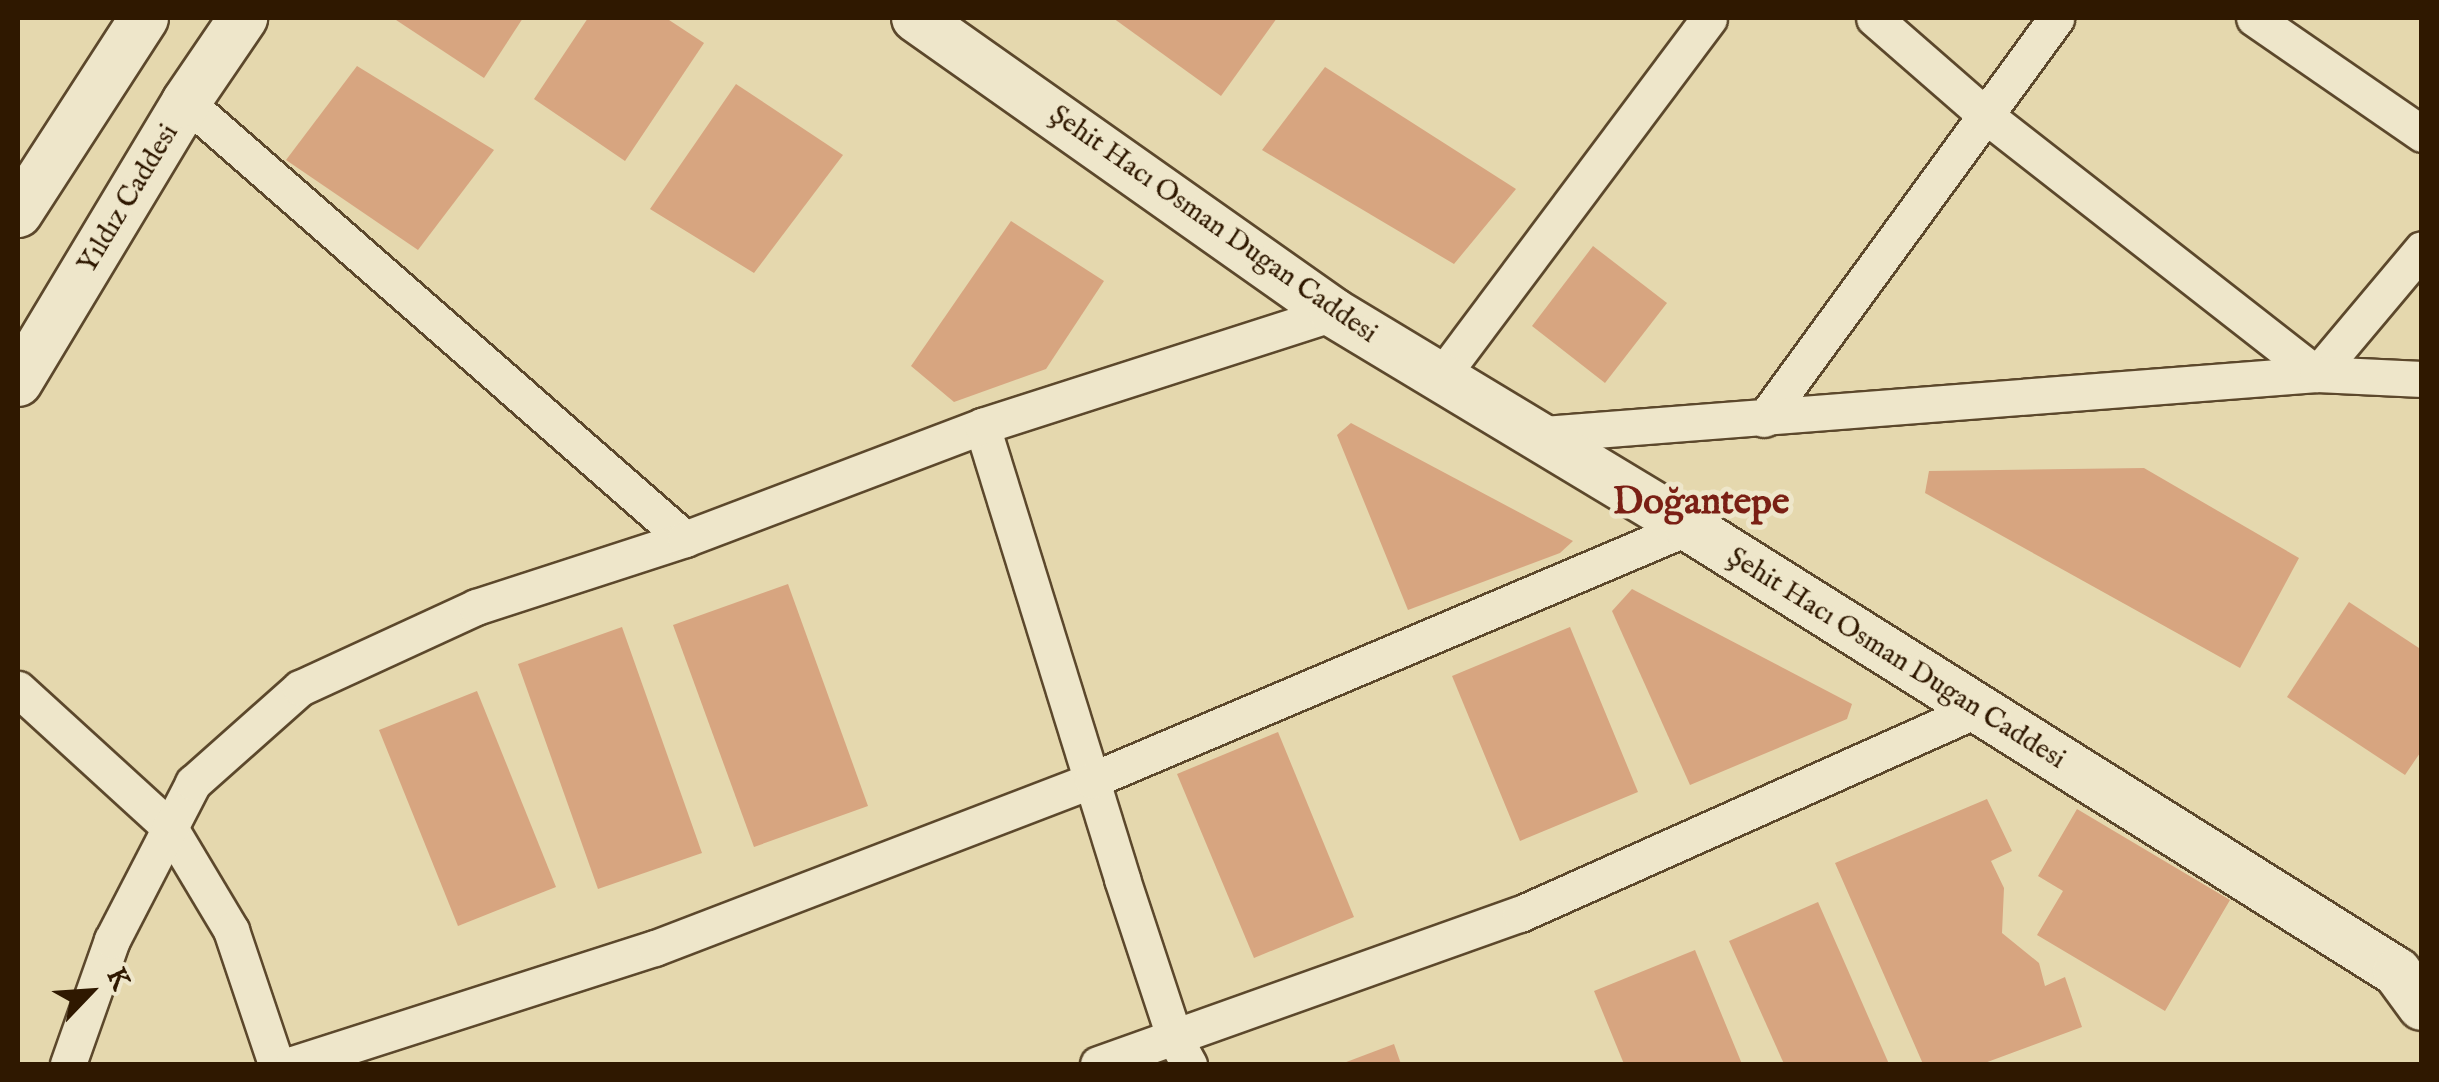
<!DOCTYPE html>
<html>
<head>
<meta charset="utf-8">
<style>
	body { margin:0 }
	#map { position:relative; width:2439px; height:1082px; overflow:hidden; background:#e5d8ae; font-family:"IM FELL English",serif }
	div>[style] { position:absolute }
	.building>* { inset:0; background:#d7a580 }
	.roads { filter:drop-shadow(2px 0 #5c482c) drop-shadow(-2px 0 #5c482c) drop-shadow(0 2px #5c482c) drop-shadow(0 -2px #5c482c) }
	.street>* { height:35px; margin:-17.5px; padding:0 17.5px; transform-origin:17.5px; border-radius:17.5px; background:#eee6ca }
	.secondary>* { height:48px; margin:-24px; padding:0 24px; transform-origin:24px; border-radius:24px; background:#eee6ca }
	span { translate:-50% -50%; white-space:nowrap; text-align:center; line-height:1.15; -webkit-text-stroke:10px #eee6ca; paint-order:stroke }
	.street-label { font-size:28px; color:#2f1800 }
	.district-label { font-size:38px; color:#7a1f14; font-weight:700 }
	.frame { position:absolute; inset:0; border:20px solid #2f1800; pointer-events:none }
	.north { position:absolute; left:40px; top:942px; width:100px; height:100px; -webkit-text-stroke:8px #eee6ca; paint-order:stroke; rotate:65deg; font-size:28px; font-weight:700; line-height:40px; text-align:center; color:#2f1800 }
	.north::after { content:''; display:block; margin:auto; width:35px; height:45px; background:#2f1800; clip-path:polygon(50% 0,100% 100%,50% 72%,0 100%) }
</style>
</head>
<body>
<div id="map">
	<div class="building">
		<i style="clip-path:polygon(393px 18px,523px 18px,484px 78px)"></i>
		<i style="clip-path:polygon(588px 18px,666px 18px,704px 43px,625px 161px,534px 99px)"></i>
		<i style="clip-path:polygon(1113px 18px,1277px 18px,1221px 96px)"></i>
		<i style="clip-path:polygon(357px 66px,494px 150px,418px 250px,286px 160px)"></i>
		<i style="clip-path:polygon(1325px 67px,1516px 189px,1454px 264px,1262px 150px)"></i>
		<i style="clip-path:polygon(736px 84px,843px 155px,754px 273px,650px 209px)"></i>
		<i style="clip-path:polygon(1011px 221px,1104px 281px,1046px 369px,954px 402px,911px 366px)"></i>
		<i style="clip-path:polygon(1593px 246px,1667px 303px,1605px 383px,1532px 326px)"></i>
		<i style="clip-path:polygon(1351px 423px,1573px 541px,1560px 553px,1408px 610px,1337px 435px)"></i>
		<i style="clip-path:polygon(2144px 468px,2299px 558px,2240px 668px,1925px 493px,1929px 471px)"></i>
		<i style="clip-path:polygon(788px 584px,868px 806px,754px 847px,673px 625px)"></i>
		<i style="clip-path:polygon(1632px 589px,1852px 704px,1847px 719px,1690px 785px,1612px 611px)"></i>
		<i style="clip-path:polygon(2349px 602px,2422px 650px,2422px 750px,2405px 775px,2287px 697px)"></i>
		<i style="clip-path:polygon(622px 627px,702px 853px,598px 889px,518px 664px)"></i>
		<i style="clip-path:polygon(1570px 627px,1638px 792px,1520px 841px,1452px 676px)"></i>
		<i style="clip-path:polygon(477px 691px,556px 887px,458px 926px,379px 730px)"></i>
		<i style="clip-path:polygon(1278px 732px,1354px 917px,1254px 958px,1177px 774px)"></i>
		<i style="clip-path:polygon(1987px 799px,2012px 851px,1991px 861px,2004px 888px,2002px 933px,2039px 963px,2045px 986px,2065px 977px,2082px 1027px,1982px 1064px,1923px 1064px,1835px 863px)"></i>
		<i style="clip-path:polygon(2077px 809px,2230px 900px,2165px 1011px,2037px 935px,2063px 891px,2038px 876px)"></i>
		<i style="clip-path:polygon(1818px 902px,1889px 1064px,1784px 1064px,1729px 941px)"></i>
		<i style="clip-path:polygon(1695px 950px,1742px 1064px,1624px 1064px,1594px 991px)"></i>
		<i style="clip-path:polygon(1394px 1044px,1401px 1064px,1341px 1064px)"></i>
	</div>
	<div class="roads">
		<div class="street">
			<i style="left:1874px;top:18px;width:147px;rotate:41.1deg"></i>
			<i style="left:1985px;top:115px;width:421px;rotate:38deg"></i>
			<i style="left:2254px;top:18px;width:204px;rotate:34.6deg"></i>
			<i style="left:186px;top:102px;width:663px;rotate:41.21deg"></i>
			<i style="left:2317px;top:374px;width:163px;rotate:-50deg"></i>
			<i style="left:1440px;top:378px;width:449px;rotate:-53.2deg"></i>
			<i style="left:1764px;top:419px;width:496px;rotate:-53.9deg"></i>
			<i style="left:982px;top:426px;width:474px;rotate:72.8deg"></i>
			<i style="left:1122px;top:879px;width:169px;rotate:71.7deg"></i>
			<i style="left:1175px;top:1039px;width:29px;rotate:61deg"></i>
			<i style="left:1531px;top:435px;width:788px;rotate:-4.44deg"></i>
			<i style="left:2317px;top:374px;width:105px;rotate:2.7deg"></i>
			<i style="left:18px;top:689px;width:206px;rotate:42.4deg"></i>
			<i style="left:170px;top:828px;width:119px;rotate:59.1deg"></i>
			<i style="left:231px;top:930px;width:141px;rotate:71.4deg"></i>
			<i style="left:68px;top:1064px;width:132px;rotate:-70.5deg"></i>
			<i style="left:112px;top:940px;width:177px;rotate:-62.7deg"></i>
			<i style="left:193px;top:783px;width:143px;rotate:-41.6deg"></i>
			<i style="left:300px;top:688px;width:194px;rotate:-24.7deg"></i>
			<i style="left:476px;top:607px;width:220px;rotate:-18deg"></i>
			<i style="left:685px;top:539px;width:318px;rotate:-20.8deg"></i>
			<i style="left:982px;top:426px;width:370px;rotate:-17.8deg"></i>
			<i style="left:293px;top:1064px;width:380px;rotate:-17.8deg"></i>
			<i style="left:655px;top:948px;width:468px;rotate:-21deg"></i>
			<i style="left:1092px;top:780px;width:648px;rotate:-22.97deg"></i>
			<i style="left:1098px;top:1064px;width:448px;rotate:-19.6deg"></i>
			<i style="left:1520px;top:914px;width:499px;rotate:-24.1deg"></i>
		</div>
		<div class="secondary">
			<i style="left:916px;top:18px;width:512px;rotate:35.21deg"></i>
			<i style="left:1334px;top:313px;width:415px;rotate:31.1deg"></i>
			<i style="left:1689px;top:527px;width:836px;rotate:32.15deg"></i>
			<i style="left:2397px;top:972px;width:42px;rotate:53.7deg"></i>
			<i style="left:18px;top:213px;width:232px;rotate:-57.1deg"></i>
			<i style="left:18px;top:382px;width:327px;rotate:-59deg"></i>
			<i style="left:186px;top:102px;width:102px;rotate:-55.8deg"></i>
		</div>
	</div>
	<div class="street-label">
		<span style="left:129px;top:199px;rotate:-59deg">Yıldız Caddesi</span>
		<span style="left:1213px;top:225px;rotate:35deg">Şehit Hacı Osman Dugan Caddesi</span>
		<span style="left:1896px;top:659px;rotate:32deg">Şehit Hacı Osman Dugan Caddesi</span>
	</div>
	<div class="district-label">
		<span style="left:1701px;top:504px">Doğantepe</span>
	</div>
	<div class="frame"></div>
	<div class="north">K</div>
</div>
</body>
</html>
